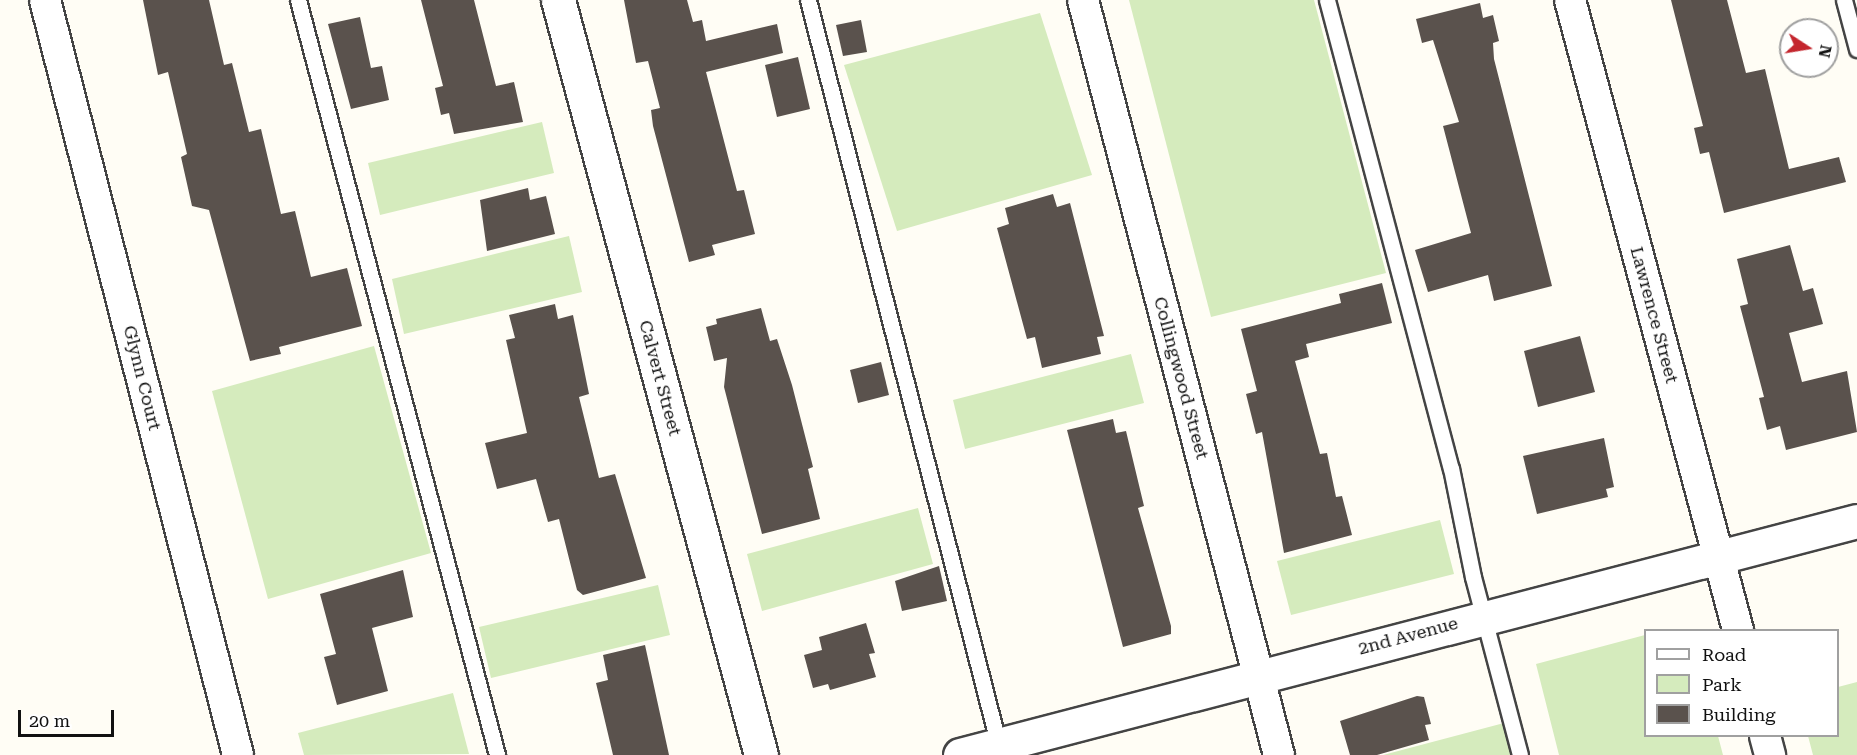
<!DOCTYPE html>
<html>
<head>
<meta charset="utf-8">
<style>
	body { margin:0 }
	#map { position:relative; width:1857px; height:755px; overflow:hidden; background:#fffdf5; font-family:"Roboto Serif",serif }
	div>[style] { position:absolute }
	.green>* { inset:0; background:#d5ebbd }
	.building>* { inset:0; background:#5a524d }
	.roads { filter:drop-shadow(2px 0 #444) drop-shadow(-2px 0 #444) drop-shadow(0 2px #444) drop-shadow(0 -2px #444) }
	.service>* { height:15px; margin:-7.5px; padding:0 7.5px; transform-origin:7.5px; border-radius:7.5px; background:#fff }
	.minor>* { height:30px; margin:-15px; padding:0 15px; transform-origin:15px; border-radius:15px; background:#fff }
	.tertiary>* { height:33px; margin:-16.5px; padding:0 16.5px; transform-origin:16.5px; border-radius:16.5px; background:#fff }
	span { translate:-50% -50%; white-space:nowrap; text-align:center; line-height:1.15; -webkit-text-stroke:6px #fff; paint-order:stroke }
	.street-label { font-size:18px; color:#111 }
	.legend { position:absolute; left:1644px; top:629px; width:195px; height:108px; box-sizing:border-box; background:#fff; border:2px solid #a0a0a0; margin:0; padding:8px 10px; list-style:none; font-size:18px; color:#111 }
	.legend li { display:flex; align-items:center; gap:12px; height:30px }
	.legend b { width:30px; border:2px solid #a0a0a0 }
	.north { position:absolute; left:1779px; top:18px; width:60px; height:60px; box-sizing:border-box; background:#fff; border:2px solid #a0a0a0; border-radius:50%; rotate:102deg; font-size:16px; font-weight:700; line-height:24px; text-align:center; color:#111 }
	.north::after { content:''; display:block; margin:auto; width:21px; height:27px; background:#c4262e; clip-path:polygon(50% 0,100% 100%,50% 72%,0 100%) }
	.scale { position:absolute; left:18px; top:710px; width:96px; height:27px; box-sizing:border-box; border:3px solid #111; border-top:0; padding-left:8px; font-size:18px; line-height:21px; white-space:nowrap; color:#111; -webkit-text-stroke:4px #fff; paint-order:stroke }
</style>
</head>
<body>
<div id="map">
	<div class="green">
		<i style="clip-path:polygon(1129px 0,1314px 0,1386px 273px,1211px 317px)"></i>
		<i style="clip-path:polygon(1040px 13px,1092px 175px,897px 231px,844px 65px)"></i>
		<i style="clip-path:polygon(542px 122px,554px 173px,380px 215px,368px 163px)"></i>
		<i style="clip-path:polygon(569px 236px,582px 292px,404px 334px,392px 279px)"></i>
		<i style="clip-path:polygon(374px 346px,431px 553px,268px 599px,212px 391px)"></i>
		<i style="clip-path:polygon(1131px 354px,1144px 403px,965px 449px,953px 400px)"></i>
		<i style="clip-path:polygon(918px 508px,933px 564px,762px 611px,747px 554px)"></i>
		<i style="clip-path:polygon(1440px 520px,1454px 574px,1291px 615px,1277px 561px)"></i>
		<i style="clip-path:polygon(658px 585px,670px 635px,491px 678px,479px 627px)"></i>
		<i style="clip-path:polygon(1645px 635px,1646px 736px,1718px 736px,1723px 755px,1559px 755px,1536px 664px)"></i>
		<i style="clip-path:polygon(1857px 682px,1857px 755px,1813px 755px,1808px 736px,1838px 736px,1838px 687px)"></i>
		<i style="clip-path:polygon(453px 693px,469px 754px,304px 755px,298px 733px)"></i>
		<i style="clip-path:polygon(1504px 723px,1512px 755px,1383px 755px)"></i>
	</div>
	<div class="building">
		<i style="clip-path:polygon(143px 0,209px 0,224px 65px,232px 63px,249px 132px,261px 129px,281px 214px,295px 211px,311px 277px,347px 268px,362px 326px,279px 347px,281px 354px,250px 361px,209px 210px,192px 206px,181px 157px,187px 154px,168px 72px,158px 75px)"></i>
		<i style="clip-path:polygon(421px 0,474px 0,496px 86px,514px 82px,523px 122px,454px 134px,449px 113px,441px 115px,435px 88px,443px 86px)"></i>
		<i style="clip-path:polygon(624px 0,687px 0,693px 22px,702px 20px,706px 41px,777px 24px,783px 53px,706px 72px,737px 191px,744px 190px,755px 234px,712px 245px,715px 255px,689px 262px,653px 126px,651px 110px,660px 108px,648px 61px,636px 63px)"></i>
		<i style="clip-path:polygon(1671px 0,1727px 0,1746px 73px,1765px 69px,1789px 169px,1839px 157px,1846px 182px,1724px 213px,1709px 152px,1700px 154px,1694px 128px,1703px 126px)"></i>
		<i style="clip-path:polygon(1480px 3px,1483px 18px,1493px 15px,1499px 41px,1493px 43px,1494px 59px,1552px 286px,1494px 301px,1488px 275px,1428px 292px,1415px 250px,1471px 233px,1443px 126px,1459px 122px,1433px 40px,1422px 43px,1416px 19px)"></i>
		<i style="clip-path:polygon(360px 17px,371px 68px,382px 66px,389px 100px,351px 109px,328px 24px)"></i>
		<i style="clip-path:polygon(861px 20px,867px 52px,843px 56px,836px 25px)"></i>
		<i style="clip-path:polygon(798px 57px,810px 109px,777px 117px,765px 65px)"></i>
		<i style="clip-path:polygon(528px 188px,530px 200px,546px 196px,555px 234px,487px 251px,480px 200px)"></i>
		<i style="clip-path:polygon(1053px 194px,1057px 207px,1070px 203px,1104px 336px,1097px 337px,1101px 354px,1042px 368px,1035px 337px,1027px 339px,997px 228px,1009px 224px,1005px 208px)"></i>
		<i style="clip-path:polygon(1790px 245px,1803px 291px,1813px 288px,1823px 324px,1789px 333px,1802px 382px,1847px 371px,1857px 432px,1786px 450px,1780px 426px,1767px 430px,1759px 398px,1764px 397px,1740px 306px,1748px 304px,1737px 259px)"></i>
		<i style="clip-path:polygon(1382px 283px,1392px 323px,1306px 344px,1309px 357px,1295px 361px,1320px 454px,1327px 453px,1336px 497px,1342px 496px,1352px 535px,1284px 553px,1262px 432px,1256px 434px,1246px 394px,1257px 391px,1241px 329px,1341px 303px,1339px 294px)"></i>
		<i style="clip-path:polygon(555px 304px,558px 319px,573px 315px,589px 394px,579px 397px,599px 478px,615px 474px,646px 578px,583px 595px,577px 590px,559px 519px,548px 522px,536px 479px,497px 489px,485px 443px,527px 433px,506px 340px,515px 338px,509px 315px)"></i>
		<i style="clip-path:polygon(761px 308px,770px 341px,777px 339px,792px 385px,813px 467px,808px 469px,820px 519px,762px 534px,724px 387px,727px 358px,714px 361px,706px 327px,717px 324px,716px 319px)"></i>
		<i style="clip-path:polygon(1580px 336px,1595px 392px,1538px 407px,1524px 351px)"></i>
		<i style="clip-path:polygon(881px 362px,889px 395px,858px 403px,850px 370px)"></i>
		<i style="clip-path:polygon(1113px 419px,1116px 433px,1126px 431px,1144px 506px,1138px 508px,1171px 626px,1171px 634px,1123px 647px,1067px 430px)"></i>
		<i style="clip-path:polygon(1604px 438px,1614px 487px,1606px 489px,1608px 497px,1537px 514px,1523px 456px)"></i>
		<i style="clip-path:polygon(939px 566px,947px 601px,902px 611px,895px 581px)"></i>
		<i style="clip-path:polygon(403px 570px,413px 617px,372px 628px,388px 691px,337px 705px,324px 657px,336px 654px,320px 594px)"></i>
		<i style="clip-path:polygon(866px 623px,875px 653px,869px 654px,876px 677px,830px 690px,828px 684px,813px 688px,804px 655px,822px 650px,819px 637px)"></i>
		<i style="clip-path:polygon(645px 645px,669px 755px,613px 755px,596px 683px,608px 680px,603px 655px)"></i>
		<i style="clip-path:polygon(1417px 696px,1424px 697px,1431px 724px,1425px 725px,1429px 740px,1377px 755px,1350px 755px,1340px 721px)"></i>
	</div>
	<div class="roads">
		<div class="service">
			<i style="left:298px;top:0;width:781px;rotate:75.23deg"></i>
			<i style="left:808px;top:0;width:770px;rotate:75.64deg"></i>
			<i style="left:1327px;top:0;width:484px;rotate:75.2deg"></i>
			<i style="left:1451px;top:468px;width:111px;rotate:78.6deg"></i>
			<i style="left:1473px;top:577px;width:184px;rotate:75.2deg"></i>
			<i style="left:1844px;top:0;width:51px;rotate:75.1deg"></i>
		</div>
		<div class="minor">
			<i style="left:45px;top:0;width:779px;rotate:75.66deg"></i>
			<i style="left:1083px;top:0;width:780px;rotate:75.45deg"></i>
			<i style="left:1570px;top:0;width:652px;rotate:75.07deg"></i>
			<i style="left:1765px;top:736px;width:20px;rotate:75deg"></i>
		</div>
		<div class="tertiary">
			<i style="left:558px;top:0;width:782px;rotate:74.95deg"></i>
			<i style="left:960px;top:755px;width:927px;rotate:-14.62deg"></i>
		</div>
	</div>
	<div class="street-label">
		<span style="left:1654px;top:315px;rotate:75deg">Lawrence Street</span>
		<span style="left:142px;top:378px;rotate:76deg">Glynn Court</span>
		<span style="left:660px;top:378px;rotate:75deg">Calvert Street</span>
		<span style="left:1181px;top:378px;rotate:75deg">Collingwood Street</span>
		<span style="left:1408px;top:636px;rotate:-15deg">2nd Avenue</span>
	</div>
	<ul class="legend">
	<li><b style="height:8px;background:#fff"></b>Road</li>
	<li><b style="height:16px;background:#d5ebbd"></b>Park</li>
	<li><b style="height:16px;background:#5a524d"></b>Building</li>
	</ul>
	<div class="north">N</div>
	<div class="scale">20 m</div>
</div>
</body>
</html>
